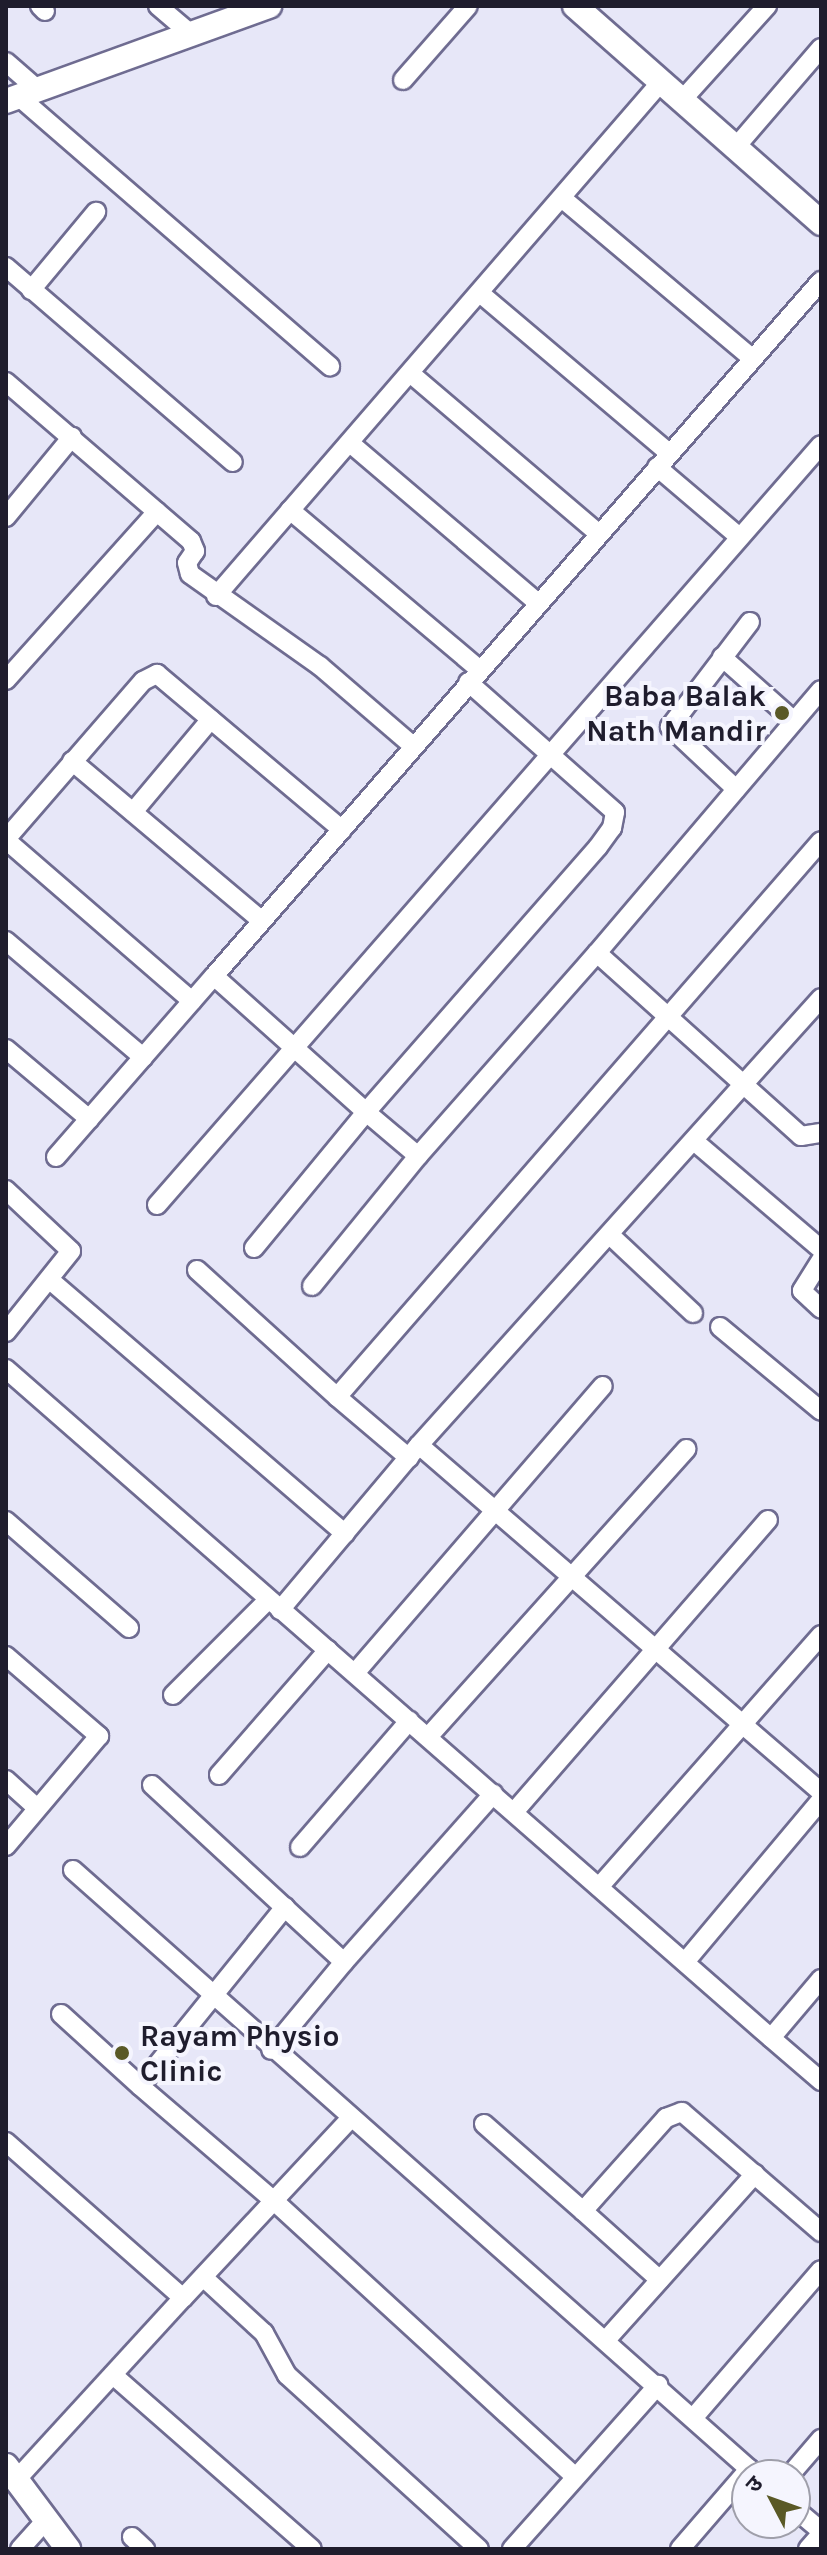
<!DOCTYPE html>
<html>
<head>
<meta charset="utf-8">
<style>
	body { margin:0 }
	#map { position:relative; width:827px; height:2555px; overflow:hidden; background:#e7e7f8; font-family:Karla,"Noto Sans Devanagari",sans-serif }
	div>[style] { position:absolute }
	.roads { filter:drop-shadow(2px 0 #6f6c91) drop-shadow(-2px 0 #6f6c91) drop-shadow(0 2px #6f6c91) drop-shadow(0 -2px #6f6c91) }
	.street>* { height:18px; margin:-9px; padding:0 9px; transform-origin:9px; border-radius:9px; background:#fff }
	.secondary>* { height:24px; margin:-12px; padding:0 12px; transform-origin:12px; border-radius:12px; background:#fff }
	.dots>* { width:22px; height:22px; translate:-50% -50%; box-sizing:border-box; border:4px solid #f5f5fe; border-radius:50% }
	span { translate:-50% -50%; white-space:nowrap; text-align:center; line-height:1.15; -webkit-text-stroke:8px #f5f5fe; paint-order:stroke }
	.poi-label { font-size:30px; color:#1f1d2d; font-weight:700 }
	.right { translate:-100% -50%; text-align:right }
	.left { translate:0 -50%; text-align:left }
	.frame { position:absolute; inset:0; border:8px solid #1f1d2d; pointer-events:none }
	.north { position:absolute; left:731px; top:2459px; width:80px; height:80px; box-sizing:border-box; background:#f5f5fe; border:2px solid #9f9faa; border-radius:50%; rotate:311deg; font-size:22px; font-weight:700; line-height:32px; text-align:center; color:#1f1d2d }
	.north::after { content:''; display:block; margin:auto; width:28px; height:36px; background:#5a5926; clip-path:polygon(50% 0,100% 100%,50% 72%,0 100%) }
</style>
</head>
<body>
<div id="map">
	<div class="roads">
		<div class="street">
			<i style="left:40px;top:6px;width:7px;rotate:45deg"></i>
			<i style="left:158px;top:6px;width:43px;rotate:40.3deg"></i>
			<i style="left:6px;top:62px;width:41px;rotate:41.1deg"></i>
			<i style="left:403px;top:80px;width:98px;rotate:-48.7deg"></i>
			<i style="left:18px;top:96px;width:413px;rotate:40.9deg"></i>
			<i style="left:682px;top:100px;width:127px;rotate:-47.9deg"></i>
			<i style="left:735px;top:148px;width:132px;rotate:-49.3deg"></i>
			<i style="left:563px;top:199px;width:247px;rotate:40.1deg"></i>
			<i style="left:6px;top:267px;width:299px;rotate:40.7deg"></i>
			<i style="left:31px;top:290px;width:102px;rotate:-50.2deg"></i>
			<i style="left:481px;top:294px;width:246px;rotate:40.2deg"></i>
			<i style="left:410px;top:373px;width:247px;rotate:40.4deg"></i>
			<i style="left:6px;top:382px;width:244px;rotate:40.7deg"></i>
			<i style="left:191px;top:541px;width:11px;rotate:68deg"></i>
			<i style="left:195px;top:551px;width:14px;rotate:124deg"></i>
			<i style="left:187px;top:563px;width:11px;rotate:75deg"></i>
			<i style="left:190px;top:574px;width:159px;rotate:35.3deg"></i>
			<i style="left:320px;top:666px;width:121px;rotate:40.7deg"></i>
			<i style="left:350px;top:443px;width:247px;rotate:40.4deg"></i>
			<i style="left:657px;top:467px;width:106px;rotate:40.4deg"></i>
			<i style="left:290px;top:510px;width:247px;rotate:40.1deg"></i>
			<i style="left:6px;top:517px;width:104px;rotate:-50.5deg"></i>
			<i style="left:216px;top:596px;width:680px;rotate:-49.12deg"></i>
			<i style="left:722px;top:657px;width:96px;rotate:41.6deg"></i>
			<i style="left:6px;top:680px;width:226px;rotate:-48.1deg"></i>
			<i style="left:72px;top:761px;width:248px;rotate:40.1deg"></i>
			<i style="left:736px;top:789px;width:91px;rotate:-136.8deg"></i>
			<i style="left:670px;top:727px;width:132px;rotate:-52.7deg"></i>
			<i style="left:133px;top:812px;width:121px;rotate:-50deg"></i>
			<i style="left:6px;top:839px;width:209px;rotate:-49.1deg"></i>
			<i style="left:143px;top:681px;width:16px;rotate:-27deg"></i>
			<i style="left:157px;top:674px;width:242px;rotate:40.1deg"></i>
			<i style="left:6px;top:840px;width:246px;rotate:40.9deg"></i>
			<i style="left:6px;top:941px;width:180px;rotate:40.3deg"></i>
			<i style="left:597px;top:953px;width:345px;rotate:-49.6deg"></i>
			<i style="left:214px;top:976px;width:923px;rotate:-48.87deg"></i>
			<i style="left:6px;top:1049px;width:109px;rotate:40.1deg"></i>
			<i style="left:694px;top:1141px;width:167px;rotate:40.4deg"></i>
			<i style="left:56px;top:1157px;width:240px;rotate:-48.9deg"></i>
			<i style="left:214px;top:976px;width:204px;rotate:41.8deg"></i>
			<i style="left:366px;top:1112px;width:352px;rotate:-48.8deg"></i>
			<i style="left:598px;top:847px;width:24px;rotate:-54deg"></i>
			<i style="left:612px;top:828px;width:16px;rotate:-79deg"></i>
			<i style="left:615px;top:812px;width:196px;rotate:-138.5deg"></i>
			<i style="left:6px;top:1190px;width:89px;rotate:43.2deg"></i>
			<i style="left:71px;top:1251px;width:104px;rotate:128.7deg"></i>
			<i style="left:157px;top:1205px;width:1009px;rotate:-48.86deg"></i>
			<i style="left:610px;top:1235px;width:114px;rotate:43.2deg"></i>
			<i style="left:254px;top:1248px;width:176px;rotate:-50.5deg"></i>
			<i style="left:366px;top:1112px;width:68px;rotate:40.2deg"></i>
			<i style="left:821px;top:1260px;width:36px;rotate:122deg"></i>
			<i style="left:802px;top:1291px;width:26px;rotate:43deg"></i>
			<i style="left:197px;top:1270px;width:189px;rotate:42.2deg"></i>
			<i style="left:50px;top:1280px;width:389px;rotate:40.7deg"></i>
			<i style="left:312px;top:1286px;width:168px;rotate:-50.8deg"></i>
			<i style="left:418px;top:1156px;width:271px;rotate:-48.6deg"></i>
			<i style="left:597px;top:953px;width:274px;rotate:41.9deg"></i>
			<i style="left:801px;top:1136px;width:20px;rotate:-9deg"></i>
			<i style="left:720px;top:1327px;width:131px;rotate:39.7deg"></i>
			<i style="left:6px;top:1369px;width:1016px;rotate:41.17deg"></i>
			<i style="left:419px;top:1445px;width:531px;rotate:40.8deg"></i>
			<i style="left:409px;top:1458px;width:94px;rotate:-139.7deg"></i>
			<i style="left:337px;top:1397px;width:737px;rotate:-48.96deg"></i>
			<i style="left:6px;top:1521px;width:163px;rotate:41deg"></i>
			<i style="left:280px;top:1610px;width:216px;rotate:-49.9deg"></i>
			<i style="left:419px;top:1445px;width:601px;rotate:-48.03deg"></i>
			<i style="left:6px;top:1656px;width:123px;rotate:40.7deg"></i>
			<i style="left:99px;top:1736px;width:144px;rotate:130.2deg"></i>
			<i style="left:355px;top:1673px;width:379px;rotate:-49.2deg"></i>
			<i style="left:173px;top:1695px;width:134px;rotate:-45deg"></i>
			<i style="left:428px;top:1737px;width:387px;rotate:-48.1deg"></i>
			<i style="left:219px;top:1775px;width:166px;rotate:-48.9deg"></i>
			<i style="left:6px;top:1780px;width:42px;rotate:42.1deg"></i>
			<i style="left:152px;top:1785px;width:261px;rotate:42.7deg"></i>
			<i style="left:344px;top:1962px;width:114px;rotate:129.7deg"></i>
			<i style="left:514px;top:1812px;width:387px;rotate:-49deg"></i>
			<i style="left:300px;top:1847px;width:167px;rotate:-49.1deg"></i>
			<i style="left:73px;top:1870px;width:903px;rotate:41.54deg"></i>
			<i style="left:599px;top:1887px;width:336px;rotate:-48.6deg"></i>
			<i style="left:285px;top:1907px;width:230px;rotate:129deg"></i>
			<i style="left:140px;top:2086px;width:174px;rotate:40.6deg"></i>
			<i style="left:272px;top:2199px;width:411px;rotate:42.5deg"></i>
			<i style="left:344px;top:1962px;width:225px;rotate:-48.4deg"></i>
			<i style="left:685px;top:1962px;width:212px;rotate:-50deg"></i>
			<i style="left:821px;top:1979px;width:77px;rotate:130.3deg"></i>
			<i style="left:771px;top:2038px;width:66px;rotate:40.7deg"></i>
			<i style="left:61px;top:2014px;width:107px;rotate:42.3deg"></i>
			<i style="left:484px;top:2124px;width:132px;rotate:41.3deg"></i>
			<i style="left:583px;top:2211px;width:125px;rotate:-48.3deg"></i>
			<i style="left:666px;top:2118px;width:17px;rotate:-21deg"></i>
			<i style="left:682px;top:2112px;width:184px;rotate:40.8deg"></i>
			<i style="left:6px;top:2142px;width:236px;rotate:41.4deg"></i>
			<i style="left:183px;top:2298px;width:246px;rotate:-47deg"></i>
			<i style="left:583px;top:2211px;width:103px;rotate:41.9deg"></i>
			<i style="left:203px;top:2277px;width:83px;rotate:42.6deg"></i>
			<i style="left:264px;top:2333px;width:48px;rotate:61.3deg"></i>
			<i style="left:287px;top:2375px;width:259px;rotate:42.2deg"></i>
			<i style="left:606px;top:2340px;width:223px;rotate:-48.1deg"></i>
			<i style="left:113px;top:2375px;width:264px;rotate:41.2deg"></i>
			<i style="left:694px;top:2417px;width:194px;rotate:-49.2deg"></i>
			<i style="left:790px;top:2475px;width:48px;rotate:-49.3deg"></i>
			<i style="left:16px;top:2480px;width:247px;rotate:-47.5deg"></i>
			<i style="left:795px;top:2509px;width:34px;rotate:40deg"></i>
			<i style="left:132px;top:2537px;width:18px;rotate:43deg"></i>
			<i style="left:20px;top:2549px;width:39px;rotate:-48deg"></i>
			<i style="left:512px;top:2549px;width:220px;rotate:-48.3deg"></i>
			<i style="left:680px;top:2549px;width:106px;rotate:-49.2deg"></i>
			<i style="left:749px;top:2469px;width:9px;rotate:41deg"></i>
			<i style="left:808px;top:2549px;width:20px;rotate:-49deg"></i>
		</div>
		<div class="secondary">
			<i style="left:575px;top:6px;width:328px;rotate:41.4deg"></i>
			<i style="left:6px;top:101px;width:280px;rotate:-19.9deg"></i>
			<i style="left:6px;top:2466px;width:104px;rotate:53.2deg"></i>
		</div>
	</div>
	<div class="dots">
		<i style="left:782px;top:713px;background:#5a5926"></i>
		<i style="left:122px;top:2053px;background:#5a5926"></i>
	</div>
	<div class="poi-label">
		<span class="right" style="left:766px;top:713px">Baba Balak<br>Nath Mandir</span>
		<span class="left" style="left:140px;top:2053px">Rayam Physio<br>Clinic</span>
	</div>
	<div class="frame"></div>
	<div class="north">उ</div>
</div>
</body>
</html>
